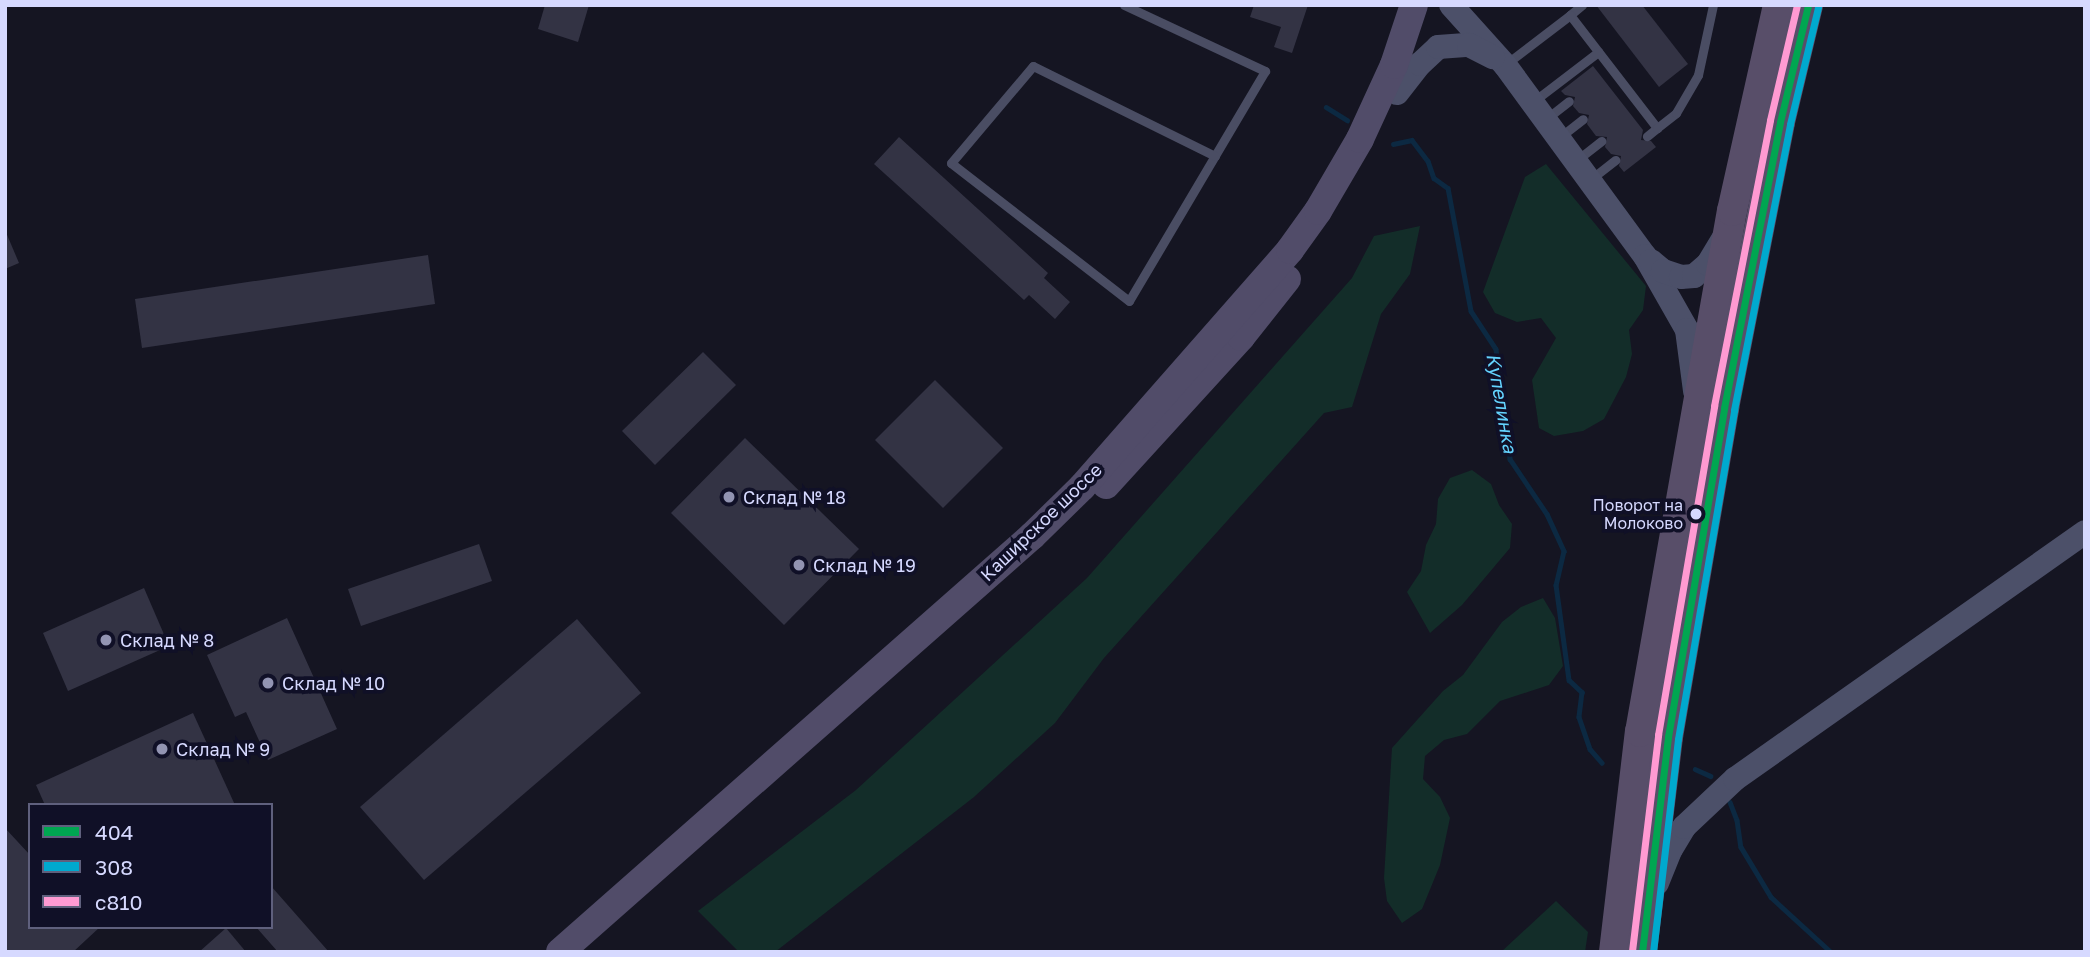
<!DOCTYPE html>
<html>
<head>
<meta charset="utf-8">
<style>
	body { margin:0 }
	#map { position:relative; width:2090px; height:957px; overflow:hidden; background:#151522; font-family:"Golos Text",sans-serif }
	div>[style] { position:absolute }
	.green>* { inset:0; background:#132d29 }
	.stream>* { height:4.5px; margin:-2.25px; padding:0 2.25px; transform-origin:2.25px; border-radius:2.25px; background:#0c2942 }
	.building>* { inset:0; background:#334 }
	.service>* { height:9px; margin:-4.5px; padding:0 4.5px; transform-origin:4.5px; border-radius:4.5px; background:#4a4d63 }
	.secondary>* { height:24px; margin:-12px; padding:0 12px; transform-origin:12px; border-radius:12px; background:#4c5069 }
	.primary>* { height:28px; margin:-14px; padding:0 14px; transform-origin:14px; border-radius:14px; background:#514c69 }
	.trunk>* { height:30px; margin:-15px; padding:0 15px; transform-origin:15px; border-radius:15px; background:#584e69 }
	.bus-1>* { height:7px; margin:-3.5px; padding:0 3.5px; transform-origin:3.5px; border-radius:3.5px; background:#00a651 }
	.bus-2>* { height:7px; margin:-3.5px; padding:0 3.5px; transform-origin:3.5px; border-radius:3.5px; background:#00a9ce }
	.bus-3>* { height:7px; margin:-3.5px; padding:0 3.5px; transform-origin:3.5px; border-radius:3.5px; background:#ff9ad2 }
	.dots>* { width:19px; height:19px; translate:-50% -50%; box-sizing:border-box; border:4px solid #101027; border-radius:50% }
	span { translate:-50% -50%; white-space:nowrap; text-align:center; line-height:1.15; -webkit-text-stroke:7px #101027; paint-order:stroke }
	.bus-label { font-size:16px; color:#d6d9ff }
	.right { translate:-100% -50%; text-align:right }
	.poi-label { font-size:18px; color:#d6d9ff }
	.left { translate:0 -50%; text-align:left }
	.street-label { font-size:18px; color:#d6d9ff }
	.water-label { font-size:19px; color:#64d3fe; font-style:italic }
	.frame { position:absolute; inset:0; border:7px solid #d6d9ff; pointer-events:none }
	.legend { position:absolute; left:28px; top:803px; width:245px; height:126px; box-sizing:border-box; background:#101027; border:2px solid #5f607d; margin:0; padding:9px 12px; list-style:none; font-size:21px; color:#d6d9ff }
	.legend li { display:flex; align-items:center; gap:14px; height:35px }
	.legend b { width:35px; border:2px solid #5f607d }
</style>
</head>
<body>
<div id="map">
	<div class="green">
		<i style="clip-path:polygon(1546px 164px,1646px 286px,1643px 310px,1629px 330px,1632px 354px,1626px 377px,1604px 419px,1583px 431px,1554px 436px,1539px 428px,1532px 380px,1556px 338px,1541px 318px,1517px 322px,1495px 313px,1483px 292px,1525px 177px)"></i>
		<i style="clip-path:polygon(1420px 226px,1410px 274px,1381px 314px,1352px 407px,1324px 413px,1104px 658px,1055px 723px,974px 797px,775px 952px,739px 952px,698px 911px,856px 790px,1087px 578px,1352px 278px,1374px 236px)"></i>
		<i style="clip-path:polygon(1472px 470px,1491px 484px,1499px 505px,1512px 524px,1510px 548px,1462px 605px,1430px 633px,1407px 592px,1421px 571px,1426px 545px,1436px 524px,1438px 499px,1450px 478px)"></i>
		<i style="clip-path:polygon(1543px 598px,1555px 618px,1563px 666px,1549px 685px,1500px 701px,1467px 734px,1444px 740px,1425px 756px,1423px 779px,1440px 797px,1450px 818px,1440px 865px,1422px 909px,1402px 923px,1387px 901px,1384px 878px,1392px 748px,1443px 691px,1463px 675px,1502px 622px,1521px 607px)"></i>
		<i style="clip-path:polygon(1556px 901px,1588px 932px,1585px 952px,1501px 952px)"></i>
	</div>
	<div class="stream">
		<i style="left:1326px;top:107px;width:25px;rotate:32deg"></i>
		<i style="left:1393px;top:144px;width:19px;rotate:-12deg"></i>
		<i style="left:1412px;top:140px;width:26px;rotate:53deg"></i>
		<i style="left:1428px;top:161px;width:18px;rotate:71deg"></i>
		<i style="left:1434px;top:178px;width:17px;rotate:36deg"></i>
		<i style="left:1448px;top:188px;width:125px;rotate:79.4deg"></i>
		<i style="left:1471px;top:311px;width:45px;rotate:56.7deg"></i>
		<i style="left:1496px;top:349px;width:111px;rotate:82.7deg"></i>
		<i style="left:1510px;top:459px;width:66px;rotate:56.1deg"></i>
		<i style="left:1547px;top:514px;width:41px;rotate:65.3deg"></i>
		<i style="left:1564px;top:551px;width:35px;rotate:103deg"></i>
		<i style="left:1556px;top:585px;width:96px;rotate:82.2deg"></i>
		<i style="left:1569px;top:680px;width:18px;rotate:43deg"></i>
		<i style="left:1582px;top:692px;width:25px;rotate:97deg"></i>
		<i style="left:1579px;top:717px;width:34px;rotate:71deg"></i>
		<i style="left:1590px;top:749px;width:18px;rotate:49deg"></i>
		<i style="left:1695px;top:769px;width:17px;rotate:24deg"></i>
		<i style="left:1730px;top:802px;width:19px;rotate:69deg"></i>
		<i style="left:1737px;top:820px;width:27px;rotate:82deg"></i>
		<i style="left:1741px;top:847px;width:58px;rotate:59deg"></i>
		<i style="left:1771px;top:897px;width:81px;rotate:42.5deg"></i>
	</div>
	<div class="building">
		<i style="clip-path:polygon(545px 5px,589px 5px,578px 42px,538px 29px)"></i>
		<i style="clip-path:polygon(1254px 5px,1308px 5px,1292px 53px,1274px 47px,1281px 27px,1250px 17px)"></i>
		<i style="clip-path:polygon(1596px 5px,1642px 5px,1688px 64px,1659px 87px)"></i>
		<i style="clip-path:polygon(1593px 66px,1643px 130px,1641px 140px,1651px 141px,1656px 147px,1624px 172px,1619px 166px,1621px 156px,1611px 154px,1605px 147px,1607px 137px,1596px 136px,1587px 124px,1589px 115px,1579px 113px,1573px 106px,1575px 97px,1565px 95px,1561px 91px)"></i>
		<i style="clip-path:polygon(899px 137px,1048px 273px,1044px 278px,1070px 302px,1055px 319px,1029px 295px,1024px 300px,874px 164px)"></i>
		<i style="clip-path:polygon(5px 230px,19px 263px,5px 269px)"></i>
		<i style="clip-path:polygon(428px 255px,435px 304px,142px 348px,135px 299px)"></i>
		<i style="clip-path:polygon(703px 352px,736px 385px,655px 465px,622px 431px)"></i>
		<i style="clip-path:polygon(935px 380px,1003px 448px,943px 508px,875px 440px)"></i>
		<i style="clip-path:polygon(745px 438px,859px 549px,784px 625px,671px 513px)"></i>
		<i style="clip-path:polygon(479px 544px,492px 581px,361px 626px,348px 589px)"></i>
		<i style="clip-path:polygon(144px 588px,169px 646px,68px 691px,43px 633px)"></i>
		<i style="clip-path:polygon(287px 618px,337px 729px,268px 760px,246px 712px,235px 717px,207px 655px)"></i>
		<i style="clip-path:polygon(577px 619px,641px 693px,424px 880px,360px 807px)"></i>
		<i style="clip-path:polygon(193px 713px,235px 805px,45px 805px,36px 785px)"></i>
		<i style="clip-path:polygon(5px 828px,30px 855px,30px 927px,100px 927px,73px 952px,5px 952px)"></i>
		<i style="clip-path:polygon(271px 886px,329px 952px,278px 952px,256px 927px,271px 927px)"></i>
		<i style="clip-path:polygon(226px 928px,246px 952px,199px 952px)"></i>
	</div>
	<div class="service">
		<i style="left:1124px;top:5px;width:156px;rotate:25.1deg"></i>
		<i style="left:1265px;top:71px;width:267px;rotate:120.6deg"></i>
		<i style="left:1129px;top:301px;width:225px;rotate:-142.2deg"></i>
		<i style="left:951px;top:163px;width:127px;rotate:-49.8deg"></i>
		<i style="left:1033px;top:66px;width:203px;rotate:26.3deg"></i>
		<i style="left:1570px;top:15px;width:16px;rotate:-40deg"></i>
		<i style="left:1506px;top:64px;width:81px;rotate:-37.4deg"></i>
		<i style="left:1570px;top:15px;width:143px;rotate:52.4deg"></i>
		<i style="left:1657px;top:128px;width:13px;rotate:141deg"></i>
		<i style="left:1534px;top:101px;width:81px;rotate:-37.4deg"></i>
		<i style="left:1546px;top:119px;width:29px;rotate:-38deg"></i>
		<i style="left:1657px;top:128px;width:24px;rotate:-38deg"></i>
		<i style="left:1676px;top:113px;width:44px;rotate:-59.9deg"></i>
		<i style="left:1698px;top:75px;width:72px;rotate:-77.9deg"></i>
		<i style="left:1560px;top:137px;width:29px;rotate:-38deg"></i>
		<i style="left:1577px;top:160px;width:31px;rotate:-38deg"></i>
		<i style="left:1591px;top:179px;width:31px;rotate:-38deg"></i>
	</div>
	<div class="secondary">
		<i style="left:1451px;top:5px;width:81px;rotate:48deg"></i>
		<i style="left:1505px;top:65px;width:237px;rotate:53.8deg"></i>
		<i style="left:1645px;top:256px;width:85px;rotate:60.4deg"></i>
		<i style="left:1687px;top:330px;width:62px;rotate:82.5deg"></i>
		<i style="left:1397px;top:93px;width:37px;rotate:-52deg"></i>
		<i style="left:1420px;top:64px;width:25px;rotate:-43deg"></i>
		<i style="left:1438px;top:47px;width:31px;rotate:-4deg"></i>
		<i style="left:1469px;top:45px;width:27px;rotate:27deg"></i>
		<i style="left:1651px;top:261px;width:16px;rotate:40deg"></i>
		<i style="left:1663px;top:271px;width:19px;rotate:18deg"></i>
		<i style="left:1681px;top:277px;width:13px;rotate:-4deg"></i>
		<i style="left:1694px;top:276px;width:18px;rotate:-41deg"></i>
		<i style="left:1708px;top:264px;width:29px;rotate:-59deg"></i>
		<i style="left:1657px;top:883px;width:37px;rotate:-68deg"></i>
		<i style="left:1671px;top:849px;width:26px;rotate:-59deg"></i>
		<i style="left:1684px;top:827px;width:70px;rotate:-43.3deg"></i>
		<i style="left:1735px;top:779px;width:428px;rotate:-35.2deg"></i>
	</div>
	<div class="primary">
		<i style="left:1106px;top:485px;width:200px;rotate:-47.6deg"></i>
		<i style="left:1241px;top:337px;width:74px;rotate:-51.6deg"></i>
		<i style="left:560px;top:952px;width:629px;rotate:-41.39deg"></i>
		<i style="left:1032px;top:536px;width:70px;rotate:-44.4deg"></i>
		<i style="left:1082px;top:487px;width:315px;rotate:-48.7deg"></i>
		<i style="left:1290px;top:250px;width:48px;rotate:-54.3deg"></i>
		<i style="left:1318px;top:211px;width:83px;rotate:-59.7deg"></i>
		<i style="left:1360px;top:139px;width:81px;rotate:-65.3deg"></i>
		<i style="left:1394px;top:65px;width:63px;rotate:-71.6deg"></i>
	</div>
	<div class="trunk">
		<i style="left:1614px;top:952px;width:222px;rotate:-83.3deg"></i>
		<i style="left:1640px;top:732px;width:224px;rotate:-80deg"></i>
		<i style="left:1679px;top:511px;width:305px;rotate:-80deg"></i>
		<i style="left:1732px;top:211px;width:211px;rotate:-77.4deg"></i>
		<i style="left:1642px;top:952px;width:217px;rotate:-83.1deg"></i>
		<i style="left:1668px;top:737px;width:334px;rotate:-80.3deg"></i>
		<i style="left:1724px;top:408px;width:291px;rotate:-78.9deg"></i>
		<i style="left:1780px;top:122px;width:120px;rotate:-76.5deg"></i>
	</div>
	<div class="bus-1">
		<i style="left:1642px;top:952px;width:217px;rotate:-83.1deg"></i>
		<i style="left:1668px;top:737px;width:334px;rotate:-80.3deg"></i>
		<i style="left:1724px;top:408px;width:291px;rotate:-78.9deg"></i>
		<i style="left:1780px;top:122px;width:120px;rotate:-76.5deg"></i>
	</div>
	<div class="bus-2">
		<i style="left:1653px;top:952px;width:214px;rotate:-83.3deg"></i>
		<i style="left:1678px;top:739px;width:334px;rotate:-80.3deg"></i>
		<i style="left:1734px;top:410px;width:291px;rotate:-78.9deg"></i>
		<i style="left:1790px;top:124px;width:120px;rotate:-76.5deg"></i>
	</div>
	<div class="bus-3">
		<i style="left:1632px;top:951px;width:218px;rotate:-83.1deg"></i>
		<i style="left:1658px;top:735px;width:334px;rotate:-80.3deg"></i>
		<i style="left:1714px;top:406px;width:291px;rotate:-78.9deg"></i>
		<i style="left:1770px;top:120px;width:118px;rotate:-76.8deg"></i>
	</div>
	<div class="dots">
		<i style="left:729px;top:497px;background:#9294b2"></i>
		<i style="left:1696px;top:514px;background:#d6d9ff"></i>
		<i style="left:799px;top:565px;background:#9294b2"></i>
		<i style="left:106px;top:640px;background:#9294b2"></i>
		<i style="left:268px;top:683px;background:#9294b2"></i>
		<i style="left:162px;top:749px;background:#9294b2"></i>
	</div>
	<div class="bus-label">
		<span class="right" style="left:1683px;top:514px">Поворот на<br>Молоково</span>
	</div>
	<div class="poi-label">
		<span class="left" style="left:743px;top:497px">Склад № 18</span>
		<span class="left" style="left:813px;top:565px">Склад № 19</span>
		<span class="left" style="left:120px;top:640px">Склад № 8</span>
		<span class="left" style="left:282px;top:683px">Склад № 10</span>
		<span class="left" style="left:176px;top:749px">Склад № 9</span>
	</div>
	<div class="street-label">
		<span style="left:1041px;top:522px;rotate:-44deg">Каширское шоссе</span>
	</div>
	<div class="water-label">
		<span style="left:1502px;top:403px;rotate:80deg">Купелинка</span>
	</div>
	<div class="frame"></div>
	<ul class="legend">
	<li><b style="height:9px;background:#00a651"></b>404</li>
	<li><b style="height:9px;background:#00a9ce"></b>308</li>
	<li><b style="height:9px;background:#ff9ad2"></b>с810</li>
	</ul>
</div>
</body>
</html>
